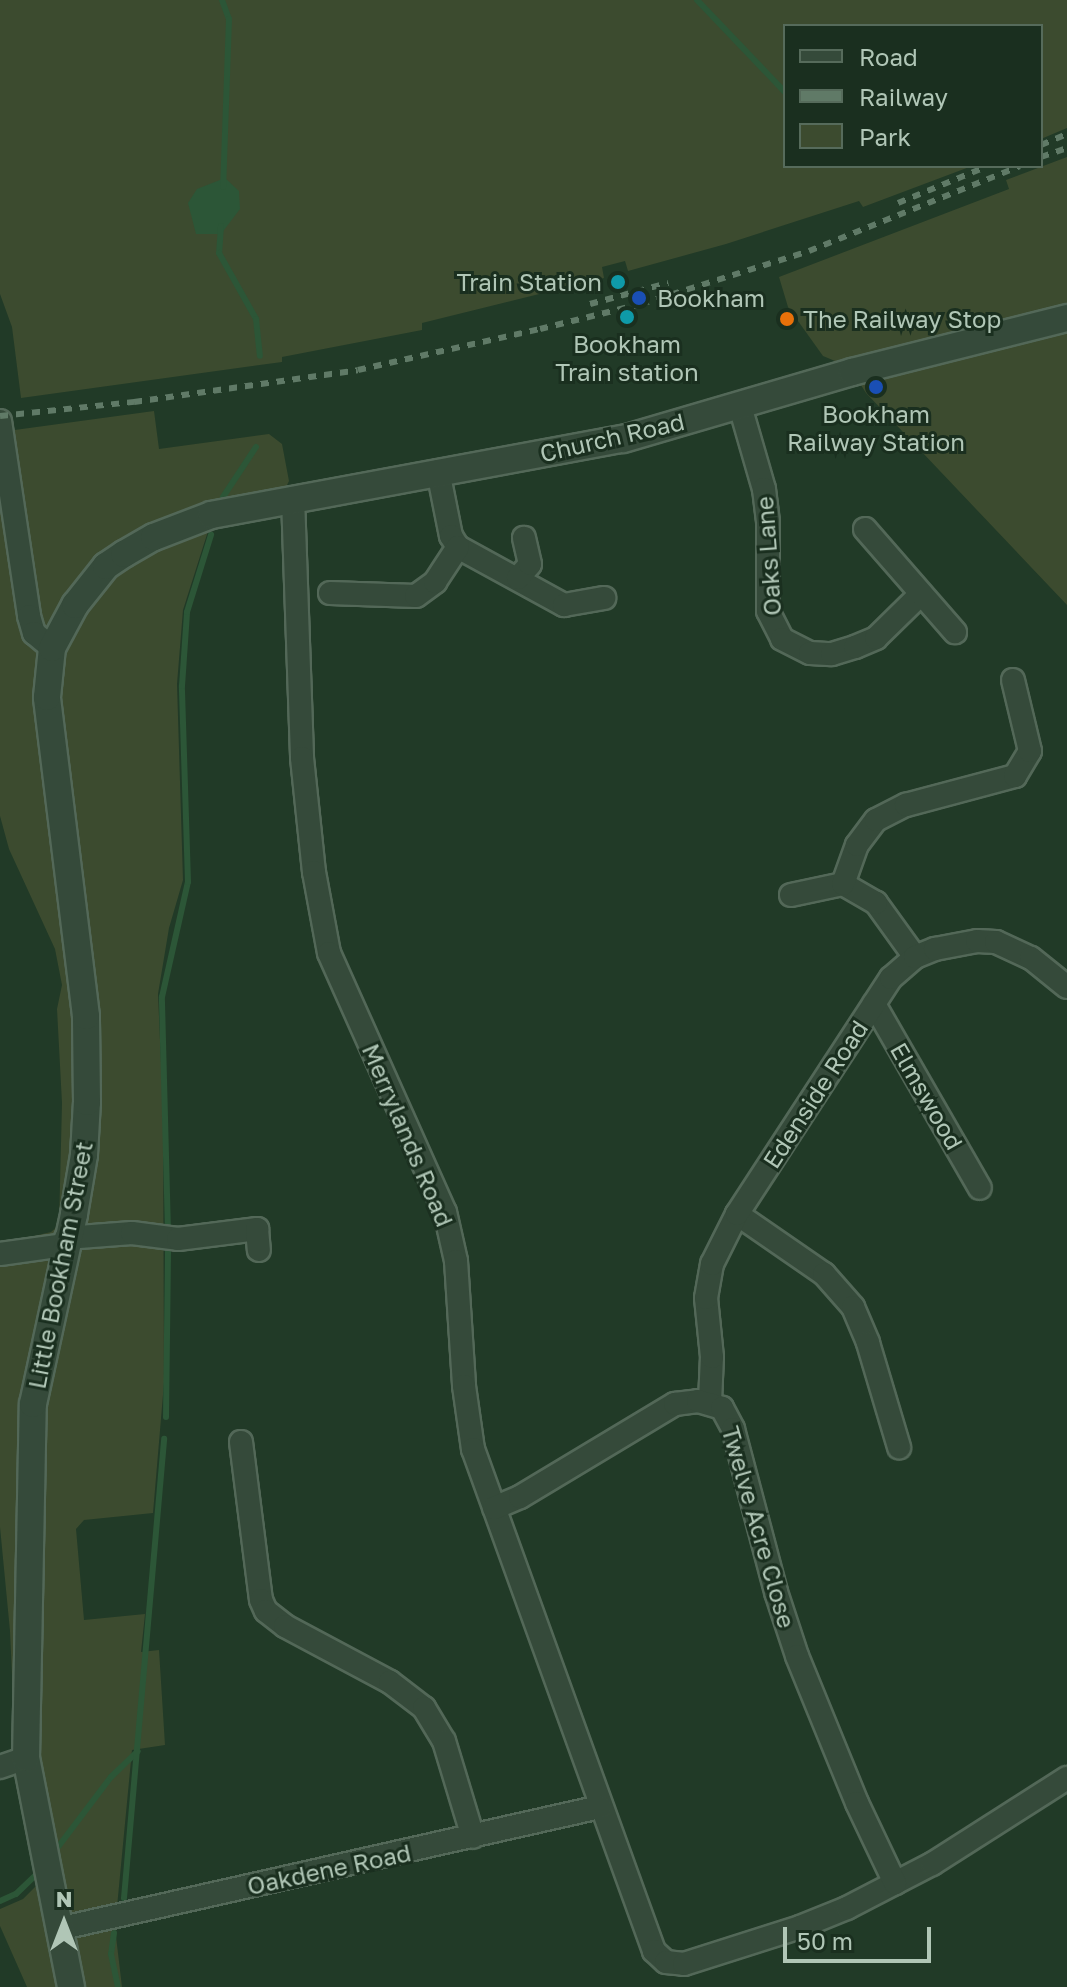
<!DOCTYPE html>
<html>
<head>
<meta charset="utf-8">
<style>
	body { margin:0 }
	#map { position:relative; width:1067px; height:1987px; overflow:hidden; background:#213a27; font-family:"Golos Text",sans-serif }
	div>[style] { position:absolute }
	.green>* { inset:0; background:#3c4b2f }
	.water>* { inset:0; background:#2c5637 }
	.stream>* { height:6px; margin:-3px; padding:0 3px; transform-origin:3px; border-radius:3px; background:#2c5637 }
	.roads { filter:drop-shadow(2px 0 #536858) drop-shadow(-2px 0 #536858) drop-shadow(0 2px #536858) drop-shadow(0 -2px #536858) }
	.minor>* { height:22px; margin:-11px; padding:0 11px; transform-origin:11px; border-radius:11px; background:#354a3a }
	.tertiary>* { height:26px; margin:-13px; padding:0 13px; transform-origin:13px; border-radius:13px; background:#354a3a }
	.rail>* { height:6px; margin-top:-3px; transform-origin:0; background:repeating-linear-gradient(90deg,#607a67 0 8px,transparent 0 16px) }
	.dots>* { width:22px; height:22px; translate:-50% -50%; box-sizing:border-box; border:4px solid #1a2f1f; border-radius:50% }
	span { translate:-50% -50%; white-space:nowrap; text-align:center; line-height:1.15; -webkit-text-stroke:6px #1a2f1f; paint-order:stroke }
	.poi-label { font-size:24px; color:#b0c6b6 }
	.right { translate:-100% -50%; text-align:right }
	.left { translate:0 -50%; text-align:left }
	.street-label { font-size:24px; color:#b0c6b6 }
	.legend { position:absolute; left:783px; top:24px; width:260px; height:144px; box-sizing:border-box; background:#1a2f1f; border:2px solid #566b5b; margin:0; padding:10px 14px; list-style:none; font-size:24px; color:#b0c6b6 }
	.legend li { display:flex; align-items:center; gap:16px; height:40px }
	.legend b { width:40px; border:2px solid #566b5b }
	.north { position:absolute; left:24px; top:1883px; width:80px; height:80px; -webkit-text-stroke:6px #1a2f1f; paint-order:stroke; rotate:0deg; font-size:22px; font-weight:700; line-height:32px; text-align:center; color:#b0c6b6 }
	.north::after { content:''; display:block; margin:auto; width:28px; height:36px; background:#b0c6b6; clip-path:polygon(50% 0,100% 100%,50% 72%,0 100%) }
	.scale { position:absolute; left:783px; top:1927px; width:148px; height:36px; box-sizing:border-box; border:4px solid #b0c6b6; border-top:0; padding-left:10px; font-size:24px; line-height:28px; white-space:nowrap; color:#b0c6b6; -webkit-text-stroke:6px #1a2f1f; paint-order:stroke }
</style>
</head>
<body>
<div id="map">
	<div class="green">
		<i style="clip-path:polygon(0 0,1067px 0,1067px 128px,1041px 139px,1041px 26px,785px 26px,785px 166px,972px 166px,863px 207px,859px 201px,726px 244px,628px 271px,625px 261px,602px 267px,604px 278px,422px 323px,422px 330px,282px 357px,282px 362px,21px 398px,12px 327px,0 294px)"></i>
		<i style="clip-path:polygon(1067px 157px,1067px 605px,866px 393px,845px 360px,835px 361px,823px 356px,788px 307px,779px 277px,1009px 189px,1006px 180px)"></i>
		<i style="clip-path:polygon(154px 411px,159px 449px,269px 434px,282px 444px,289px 481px,286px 487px,211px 501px,209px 528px,183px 610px,177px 684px,183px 880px,169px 928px,158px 994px,163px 1108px,164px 1383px,153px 1513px,84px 1520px,76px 1529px,84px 1620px,145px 1614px,141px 1652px,159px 1650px,165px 1745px,132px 1750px,115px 1928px,122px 1987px,27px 1987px,0 1926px,0 1909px,23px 1899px,38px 1884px,17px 1785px,10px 1631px,0 1527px,0 1244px,51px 1232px,59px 1225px,62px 1103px,57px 1009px,62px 985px,55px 949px,9px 849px,0 816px,0 432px)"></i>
	</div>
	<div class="water">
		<i style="clip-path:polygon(225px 178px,239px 191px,240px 209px,221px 234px,196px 234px,188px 203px,197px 189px)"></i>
	</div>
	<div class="stream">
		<i style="left:222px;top:0;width:20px;rotate:70deg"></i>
		<i style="left:229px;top:19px;width:168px;rotate:92deg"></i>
		<i style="left:697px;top:0;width:127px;rotate:46.3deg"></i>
		<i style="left:221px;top:226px;width:27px;rotate:94deg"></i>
		<i style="left:219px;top:253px;width:76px;rotate:60.7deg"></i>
		<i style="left:256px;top:319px;width:37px;rotate:84deg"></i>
		<i style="left:223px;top:497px;width:60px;rotate:-56.6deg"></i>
		<i style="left:168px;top:1232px;width:235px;rotate:-91.5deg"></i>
		<i style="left:162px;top:997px;width:118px;rotate:-77.3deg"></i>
		<i style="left:188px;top:882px;width:196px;rotate:-91.8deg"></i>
		<i style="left:182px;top:686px;width:74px;rotate:-86.1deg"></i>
		<i style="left:187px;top:612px;width:81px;rotate:-72.7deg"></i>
		<i style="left:166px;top:1417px;width:174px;rotate:-89.3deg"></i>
		<i style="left:58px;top:1847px;width:88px;rotate:-52.9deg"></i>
		<i style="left:111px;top:1777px;width:37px;rotate:-44deg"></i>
		<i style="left:124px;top:1898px;width:461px;rotate:-85deg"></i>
		<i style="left:0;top:1901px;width:17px;rotate:-24deg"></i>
		<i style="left:16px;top:1894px;width:28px;rotate:-44deg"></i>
		<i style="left:114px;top:1933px;width:21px;rotate:98deg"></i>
		<i style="left:111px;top:1954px;width:34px;rotate:78deg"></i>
	</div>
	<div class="roads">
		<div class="minor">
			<i style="left:740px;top:406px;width:86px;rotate:73.9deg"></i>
			<i style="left:764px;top:489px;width:33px;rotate:83deg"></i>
			<i style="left:768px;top:522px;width:89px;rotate:90deg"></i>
			<i style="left:768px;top:611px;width:31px;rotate:63deg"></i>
			<i style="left:782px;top:639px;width:31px;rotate:27deg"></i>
			<i style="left:810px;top:653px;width:22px;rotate:3deg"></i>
			<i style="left:832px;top:654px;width:24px;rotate:-17deg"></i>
			<i style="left:855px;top:647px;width:23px;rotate:-23deg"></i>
			<i style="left:876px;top:638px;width:63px;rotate:-44.4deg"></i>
			<i style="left:0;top:421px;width:197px;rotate:81.5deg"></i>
			<i style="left:29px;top:616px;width:18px;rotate:74deg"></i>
			<i style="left:34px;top:633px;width:23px;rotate:40deg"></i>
			<i style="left:438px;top:471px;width:66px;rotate:78.7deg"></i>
			<i style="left:451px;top:536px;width:13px;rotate:58deg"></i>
			<i style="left:458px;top:547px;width:121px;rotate:28.7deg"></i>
			<i style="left:564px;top:605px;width:41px;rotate:-9.9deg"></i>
			<i style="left:293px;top:498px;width:260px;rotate:88deg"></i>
			<i style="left:302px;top:758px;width:115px;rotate:84deg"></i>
			<i style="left:314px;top:872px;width:82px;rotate:79.5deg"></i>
			<i style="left:329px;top:953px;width:284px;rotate:65.9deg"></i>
			<i style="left:445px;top:1212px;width:50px;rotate:77.3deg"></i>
			<i style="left:456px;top:1261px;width:125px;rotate:86.3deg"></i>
			<i style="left:464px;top:1386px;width:64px;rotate:81.9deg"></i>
			<i style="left:473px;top:1449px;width:534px;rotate:70.17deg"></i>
			<i style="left:654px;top:1951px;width:16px;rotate:43deg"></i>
			<i style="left:666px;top:1962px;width:18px;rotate:6deg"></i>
			<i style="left:684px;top:1964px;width:122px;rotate:-17.7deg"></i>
			<i style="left:800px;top:1927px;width:51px;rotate:-22deg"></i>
			<i style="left:847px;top:1908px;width:96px;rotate:-27.4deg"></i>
			<i style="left:932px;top:1864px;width:160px;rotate:-32.5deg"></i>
			<i style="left:865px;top:529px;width:137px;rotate:48.9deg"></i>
			<i style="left:518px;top:578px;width:18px;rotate:-49deg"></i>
			<i style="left:530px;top:564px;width:27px;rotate:-103deg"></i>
			<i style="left:330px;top:593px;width:86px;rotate:2deg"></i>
			<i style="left:416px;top:596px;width:24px;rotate:-36deg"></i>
			<i style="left:435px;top:582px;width:42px;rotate:-56.7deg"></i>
			<i style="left:791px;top:895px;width:53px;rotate:-11.9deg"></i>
			<i style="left:915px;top:957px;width:67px;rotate:-125.8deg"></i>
			<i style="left:876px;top:903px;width:38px;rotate:-150deg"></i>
			<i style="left:843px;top:884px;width:41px;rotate:-70.3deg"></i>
			<i style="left:857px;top:845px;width:31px;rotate:-53deg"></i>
			<i style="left:876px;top:820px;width:34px;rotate:-27deg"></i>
			<i style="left:906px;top:805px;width:113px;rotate:-14.9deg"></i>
			<i style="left:1015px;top:776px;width:29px;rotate:-59deg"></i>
			<i style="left:1030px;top:751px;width:73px;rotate:-103.5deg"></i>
			<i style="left:874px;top:1004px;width:212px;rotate:60.1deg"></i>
			<i style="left:737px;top:1214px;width:106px;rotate:34.6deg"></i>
			<i style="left:824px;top:1274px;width:44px;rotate:48.7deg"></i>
			<i style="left:853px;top:1307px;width:39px;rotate:67deg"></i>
			<i style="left:868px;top:1343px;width:109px;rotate:73.4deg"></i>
			<i style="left:66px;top:1238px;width:66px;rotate:-4.3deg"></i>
			<i style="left:132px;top:1233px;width:46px;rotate:7.4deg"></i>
			<i style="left:178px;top:1239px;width:80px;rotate:-7.2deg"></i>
			<i style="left:257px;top:1229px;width:21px;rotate:85deg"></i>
			<i style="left:0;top:1254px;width:66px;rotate:-7.9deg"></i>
			<i style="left:710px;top:1402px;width:45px;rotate:-87.5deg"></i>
			<i style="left:712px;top:1357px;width:59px;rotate:-95.8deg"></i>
			<i style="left:706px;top:1298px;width:35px;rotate:-80deg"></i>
			<i style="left:712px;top:1264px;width:56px;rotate:-63.4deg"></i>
			<i style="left:737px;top:1214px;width:282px;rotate:-56.9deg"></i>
			<i style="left:891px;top:978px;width:32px;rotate:-41deg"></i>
			<i style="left:915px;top:957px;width:22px;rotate:-22deg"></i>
			<i style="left:935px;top:949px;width:43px;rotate:-10.8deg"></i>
			<i style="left:977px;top:941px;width:19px;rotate:3deg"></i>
			<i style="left:996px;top:942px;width:38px;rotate:25deg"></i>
			<i style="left:1031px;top:958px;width:46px;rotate:38.9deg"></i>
			<i style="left:241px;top:1442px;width:159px;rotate:82.8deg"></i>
			<i style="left:261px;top:1600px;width:12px;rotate:66deg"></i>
			<i style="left:266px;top:1611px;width:24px;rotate:38deg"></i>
			<i style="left:285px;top:1626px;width:119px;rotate:28.1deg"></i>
			<i style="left:390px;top:1682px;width:43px;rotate:37.4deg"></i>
			<i style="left:424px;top:1708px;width:39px;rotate:59deg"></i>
			<i style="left:444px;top:1741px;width:100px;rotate:73.2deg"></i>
			<i style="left:494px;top:1508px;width:28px;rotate:-23deg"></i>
			<i style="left:520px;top:1497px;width:181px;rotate:-31deg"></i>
			<i style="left:675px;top:1404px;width:23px;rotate:-7deg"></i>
			<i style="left:698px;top:1401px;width:25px;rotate:16deg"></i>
			<i style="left:722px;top:1408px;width:24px;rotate:62deg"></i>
			<i style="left:733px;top:1429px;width:169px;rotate:75.2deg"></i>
			<i style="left:776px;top:1592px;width:67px;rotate:71.8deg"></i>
			<i style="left:797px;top:1656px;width:159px;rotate:67.8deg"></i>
			<i style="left:857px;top:1803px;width:89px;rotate:64.6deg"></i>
			<i style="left:0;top:1767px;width:28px;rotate:-19deg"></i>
			<i style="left:58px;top:1929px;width:556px;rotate:-12.69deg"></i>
		</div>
		<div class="tertiary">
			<i style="left:71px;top:1987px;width:233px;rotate:-101.1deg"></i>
			<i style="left:26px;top:1758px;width:354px;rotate:-88.9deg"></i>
			<i style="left:33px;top:1404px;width:194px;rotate:-77.8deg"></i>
			<i style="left:74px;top:1214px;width:60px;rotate:-80.4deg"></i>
			<i style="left:84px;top:1155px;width:53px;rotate:-86.8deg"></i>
			<i style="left:87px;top:1102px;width:86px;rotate:-90.7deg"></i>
			<i style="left:86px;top:1016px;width:321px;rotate:-97deg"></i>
			<i style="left:47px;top:697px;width:49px;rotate:-84.2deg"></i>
			<i style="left:52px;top:648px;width:49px;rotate:-61.9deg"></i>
			<i style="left:75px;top:605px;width:50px;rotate:-51.5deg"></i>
			<i style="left:106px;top:566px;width:22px;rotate:-34deg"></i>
			<i style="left:124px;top:554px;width:34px;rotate:-30deg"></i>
			<i style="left:154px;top:537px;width:61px;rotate:-21.1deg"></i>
			<i style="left:211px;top:515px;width:419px;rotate:-10.5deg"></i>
			<i style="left:623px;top:439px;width:239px;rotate:-16.3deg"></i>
			<i style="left:852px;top:372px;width:222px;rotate:-14.1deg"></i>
		</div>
	</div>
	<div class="rail">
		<i style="left:1041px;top:145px;width:28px;rotate:-23deg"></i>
		<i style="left:1041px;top:157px;width:28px;rotate:-19deg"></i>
		<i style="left:898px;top:203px;width:92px;rotate:-22.4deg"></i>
		<i style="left:590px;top:304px;width:81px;rotate:-15.1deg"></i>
		<i style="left:0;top:416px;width:135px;rotate:-6deg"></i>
		<i style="left:134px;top:402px;width:226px;rotate:-8.1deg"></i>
		<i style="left:358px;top:370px;width:187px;rotate:-12.7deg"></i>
		<i style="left:540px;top:329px;width:104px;rotate:-13.9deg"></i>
		<i style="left:641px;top:304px;width:176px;rotate:-17.5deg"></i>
		<i style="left:809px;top:251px;width:227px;rotate:-21.9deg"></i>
	</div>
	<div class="dots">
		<i style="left:618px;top:282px;background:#0f9aa8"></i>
		<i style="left:639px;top:298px;background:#1a4fb4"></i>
		<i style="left:627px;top:317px;background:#0f9aa8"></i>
		<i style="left:787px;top:319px;background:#e8710a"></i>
		<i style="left:876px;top:387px;background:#1a4fb4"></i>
	</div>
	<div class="poi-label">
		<span class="right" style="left:602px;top:282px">Train Station</span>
		<span class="left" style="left:657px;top:298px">Bookham</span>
		<span class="left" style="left:803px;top:319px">The Railway Stop</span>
		<span style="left:627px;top:358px">Bookham<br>Train station</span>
		<span style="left:876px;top:428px">Bookham<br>Railway Station</span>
	</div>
	<div class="street-label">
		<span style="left:612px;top:437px;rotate:-13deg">Church Road</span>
		<span style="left:768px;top:556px;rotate:-94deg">Oaks Lane</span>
		<span style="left:815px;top:1094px;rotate:-57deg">Edenside Road</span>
		<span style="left:927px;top:1096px;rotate:60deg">Elmswood</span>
		<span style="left:408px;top:1135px;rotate:67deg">Merrylands Road</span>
		<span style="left:60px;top:1265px;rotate:-79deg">Little Bookham Street</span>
		<span style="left:759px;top:1527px;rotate:74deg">Twelve Acre Close</span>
		<span style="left:329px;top:1869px;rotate:-12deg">Oakdene Road</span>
	</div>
	<ul class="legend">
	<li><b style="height:10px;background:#354a3a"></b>Road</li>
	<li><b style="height:10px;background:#607a67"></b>Railway</li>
	<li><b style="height:22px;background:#3c4b2f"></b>Park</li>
	</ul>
	<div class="north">N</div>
	<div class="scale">50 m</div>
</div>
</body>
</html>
